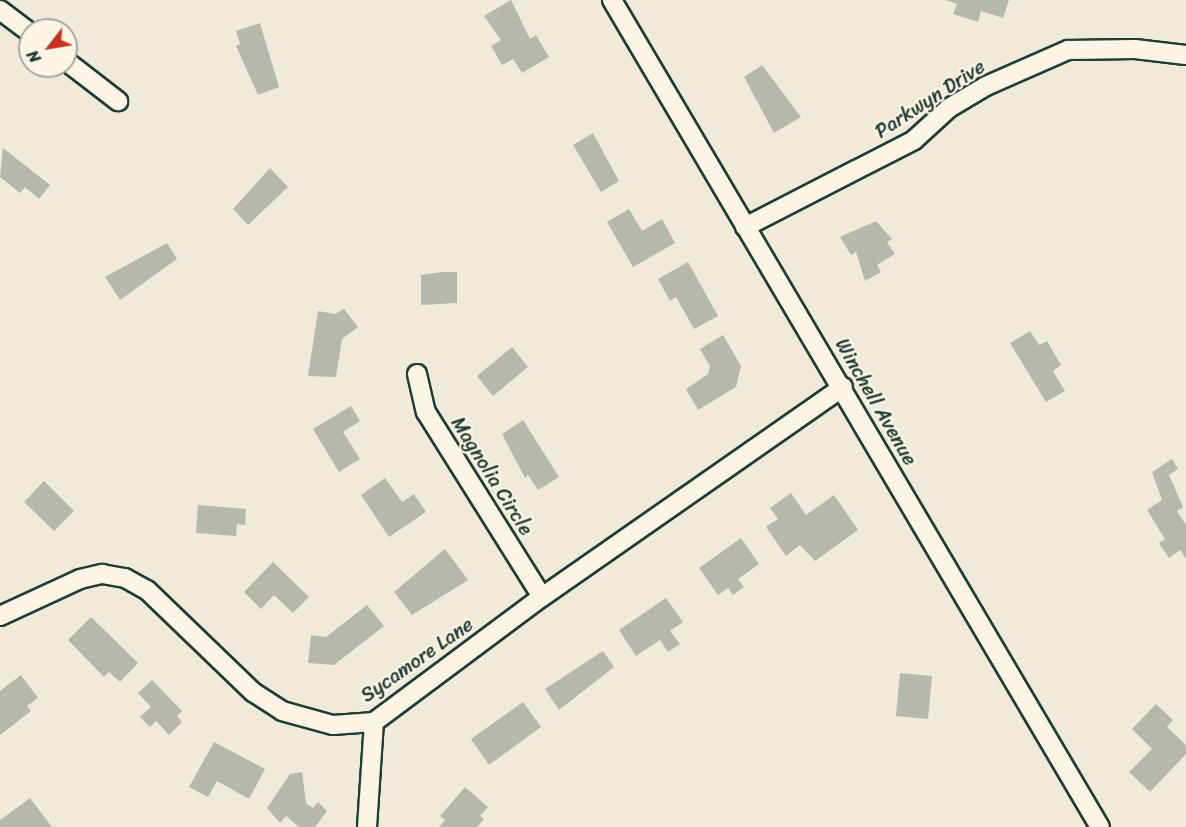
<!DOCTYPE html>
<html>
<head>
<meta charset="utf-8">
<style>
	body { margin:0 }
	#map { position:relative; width:1186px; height:827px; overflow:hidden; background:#efeada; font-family:Sriracha,sans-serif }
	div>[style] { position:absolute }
	.building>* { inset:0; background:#b5b9ad }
	.roads { filter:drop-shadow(2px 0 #1f3d34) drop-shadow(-2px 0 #1f3d34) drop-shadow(0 2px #1f3d34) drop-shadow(0 -2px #1f3d34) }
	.minor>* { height:18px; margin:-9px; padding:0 9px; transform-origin:9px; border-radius:9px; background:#fcf5e5 }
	span { translate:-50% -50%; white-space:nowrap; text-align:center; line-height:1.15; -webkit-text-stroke:4.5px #fcf5e5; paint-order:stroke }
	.street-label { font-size:20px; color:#1f3d34 }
	.north { position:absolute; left:18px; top:18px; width:60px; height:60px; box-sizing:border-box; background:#fcf5e5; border:2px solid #a4ab9e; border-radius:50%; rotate:239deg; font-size:16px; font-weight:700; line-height:24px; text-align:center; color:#1f3d34 }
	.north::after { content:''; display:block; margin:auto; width:21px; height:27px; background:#c8321e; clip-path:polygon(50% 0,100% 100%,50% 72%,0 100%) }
</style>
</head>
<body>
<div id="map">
	<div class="building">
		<i style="clip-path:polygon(511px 0,530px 39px,536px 35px,549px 57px,522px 73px,513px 59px,502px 65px,491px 46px,501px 40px,484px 16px)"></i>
		<i style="clip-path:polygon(946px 0,1009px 0,1003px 18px,981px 11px,978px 22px,953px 14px,957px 4px)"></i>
		<i style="clip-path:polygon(260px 23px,279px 87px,258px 95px,236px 46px,240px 44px,236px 31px)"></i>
		<i style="clip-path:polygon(762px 65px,801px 117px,774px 133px,744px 77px)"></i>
		<i style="clip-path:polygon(593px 133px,619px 181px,601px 192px,573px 145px)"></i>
		<i style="clip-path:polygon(3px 148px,50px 185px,39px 199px,25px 187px,20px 193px,0 177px)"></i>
		<i style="clip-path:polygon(270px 168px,288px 187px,248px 225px,233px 209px)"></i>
		<i style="clip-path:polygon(629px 209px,642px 231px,662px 219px,675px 243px,633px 267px,607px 222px)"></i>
		<i style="clip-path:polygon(876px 221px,892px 239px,887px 242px,895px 254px,877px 265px,881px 272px,865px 281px,856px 252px,851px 255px,840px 237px)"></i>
		<i style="clip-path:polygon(167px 243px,177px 259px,120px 300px,105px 277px)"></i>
		<i style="clip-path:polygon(688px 262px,718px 316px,694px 329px,676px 297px,670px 301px,658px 279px)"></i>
		<i style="clip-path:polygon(441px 272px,457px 272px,457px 303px,421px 305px,421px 275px)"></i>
		<i style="clip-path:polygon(344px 309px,358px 327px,342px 339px,336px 377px,308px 376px,318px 311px,335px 314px)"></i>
		<i style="clip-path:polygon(1030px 331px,1039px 345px,1047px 341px,1061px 365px,1053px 371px,1065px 391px,1046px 402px,1010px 343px)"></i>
		<i style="clip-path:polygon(723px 335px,741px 366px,736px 387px,698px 410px,686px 389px,708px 374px,710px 366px,700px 349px)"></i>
		<i style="clip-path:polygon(512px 347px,528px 367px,493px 396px,477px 376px)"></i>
		<i style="clip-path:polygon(351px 406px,360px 421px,343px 432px,360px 459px,339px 472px,313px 429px)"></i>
		<i style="clip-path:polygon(523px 420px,559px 477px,538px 490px,528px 475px,525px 478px,502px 434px)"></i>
		<i style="clip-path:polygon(1172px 459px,1178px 469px,1169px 475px,1183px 507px,1177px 511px,1186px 525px,1186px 559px,1180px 550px,1169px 558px,1159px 543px,1165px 539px,1147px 510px,1162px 500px,1152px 472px)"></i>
		<i style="clip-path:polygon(385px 478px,402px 502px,414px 494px,426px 512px,389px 537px,361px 495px)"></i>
		<i style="clip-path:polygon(44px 481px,74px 511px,54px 531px,24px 502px)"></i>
		<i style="clip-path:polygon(791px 493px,806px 515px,834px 495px,858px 530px,815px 561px,800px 545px,786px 556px,766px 527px,778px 519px,770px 508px)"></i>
		<i style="clip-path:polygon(198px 505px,246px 509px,245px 525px,237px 524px,236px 536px,196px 533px)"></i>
		<i style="clip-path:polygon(741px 538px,759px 564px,738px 579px,744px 587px,733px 595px,728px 588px,718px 595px,699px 568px)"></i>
		<i style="clip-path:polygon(445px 549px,468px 580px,412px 615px,394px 592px)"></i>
		<i style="clip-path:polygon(273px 562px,309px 597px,293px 613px,274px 595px,261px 609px,244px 592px)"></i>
		<i style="clip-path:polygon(666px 598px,683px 622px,670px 631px,680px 644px,668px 652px,660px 640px,636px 656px,619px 630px)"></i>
		<i style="clip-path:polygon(367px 605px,384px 626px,334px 665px,308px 663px,311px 635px,326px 637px)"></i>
		<i style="clip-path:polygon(91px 617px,138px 663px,120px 682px,109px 672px,104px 677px,68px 640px)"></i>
		<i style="clip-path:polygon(603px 651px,614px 667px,559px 710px,545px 689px)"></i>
		<i style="clip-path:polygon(900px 673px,932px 676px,928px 719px,896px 716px)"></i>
		<i style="clip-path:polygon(21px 675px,38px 698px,27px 706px,31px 711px,0 735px,0 691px)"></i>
		<i style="clip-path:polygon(152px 680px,182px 711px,177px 716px,182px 722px,169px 735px,156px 721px,150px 727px,140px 717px,151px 707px,138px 693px)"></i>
		<i style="clip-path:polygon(523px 702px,541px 727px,489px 765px,471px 739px)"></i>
		<i style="clip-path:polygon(1156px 704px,1173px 720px,1167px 727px,1186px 745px,1186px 754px,1150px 792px,1129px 772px,1152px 749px,1132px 729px)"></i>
		<i style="clip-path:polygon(214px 742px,265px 769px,249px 799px,217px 781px,208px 797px,189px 787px)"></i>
		<i style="clip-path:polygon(302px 772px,306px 803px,313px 808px,318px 802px,327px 811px,315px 827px,299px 827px,286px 816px,280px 823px,267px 808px,290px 774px)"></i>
		<i style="clip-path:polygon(465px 787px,488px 807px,480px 816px,484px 819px,477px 827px,439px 827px,445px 820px,440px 816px)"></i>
		<i style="clip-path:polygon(30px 798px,52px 827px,0 827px,0 820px)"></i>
	</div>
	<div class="roads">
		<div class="minor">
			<i style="left:612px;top:0;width:960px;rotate:59.46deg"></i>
			<i style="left:0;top:10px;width:38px;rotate:37deg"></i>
			<i style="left:66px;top:61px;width:66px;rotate:37.6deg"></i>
			<i style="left:745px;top:227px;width:190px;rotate:-27.2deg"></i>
			<i style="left:914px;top:140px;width:47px;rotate:-42.4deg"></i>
			<i style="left:949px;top:108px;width:43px;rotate:-30.7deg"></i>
			<i style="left:986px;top:86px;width:90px;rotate:-23.7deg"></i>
			<i style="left:1068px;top:50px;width:67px;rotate:-0.9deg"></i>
			<i style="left:1135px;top:49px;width:51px;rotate:6.7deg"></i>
			<i style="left:417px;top:374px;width:39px;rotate:77deg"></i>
			<i style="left:426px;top:412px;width:218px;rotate:57.9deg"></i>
			<i style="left:0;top:616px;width:88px;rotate:-24.8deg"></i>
			<i style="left:80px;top:579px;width:23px;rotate:-13deg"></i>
			<i style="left:102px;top:574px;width:23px;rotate:10deg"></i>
			<i style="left:125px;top:578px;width:25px;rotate:29deg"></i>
			<i style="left:147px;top:590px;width:147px;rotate:43.9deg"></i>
			<i style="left:253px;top:692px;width:35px;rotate:33deg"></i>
			<i style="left:282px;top:711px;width:53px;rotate:15.4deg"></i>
			<i style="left:333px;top:725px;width:41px;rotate:-4.2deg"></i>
			<i style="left:374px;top:722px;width:209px;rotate:-36.7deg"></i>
			<i style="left:542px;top:597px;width:367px;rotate:-34.9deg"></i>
			<i style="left:367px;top:827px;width:105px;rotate:-86.2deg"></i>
		</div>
	</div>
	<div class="street-label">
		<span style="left:930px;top:99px;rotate:-33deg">Parkwyn Drive</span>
		<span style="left:876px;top:402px;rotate:60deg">Winchell Avenue</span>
		<span style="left:492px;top:476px;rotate:58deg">Magnolia Circle</span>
		<span style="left:417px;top:660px;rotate:-35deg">Sycamore Lane</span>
	</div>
	<div class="north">N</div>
</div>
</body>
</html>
